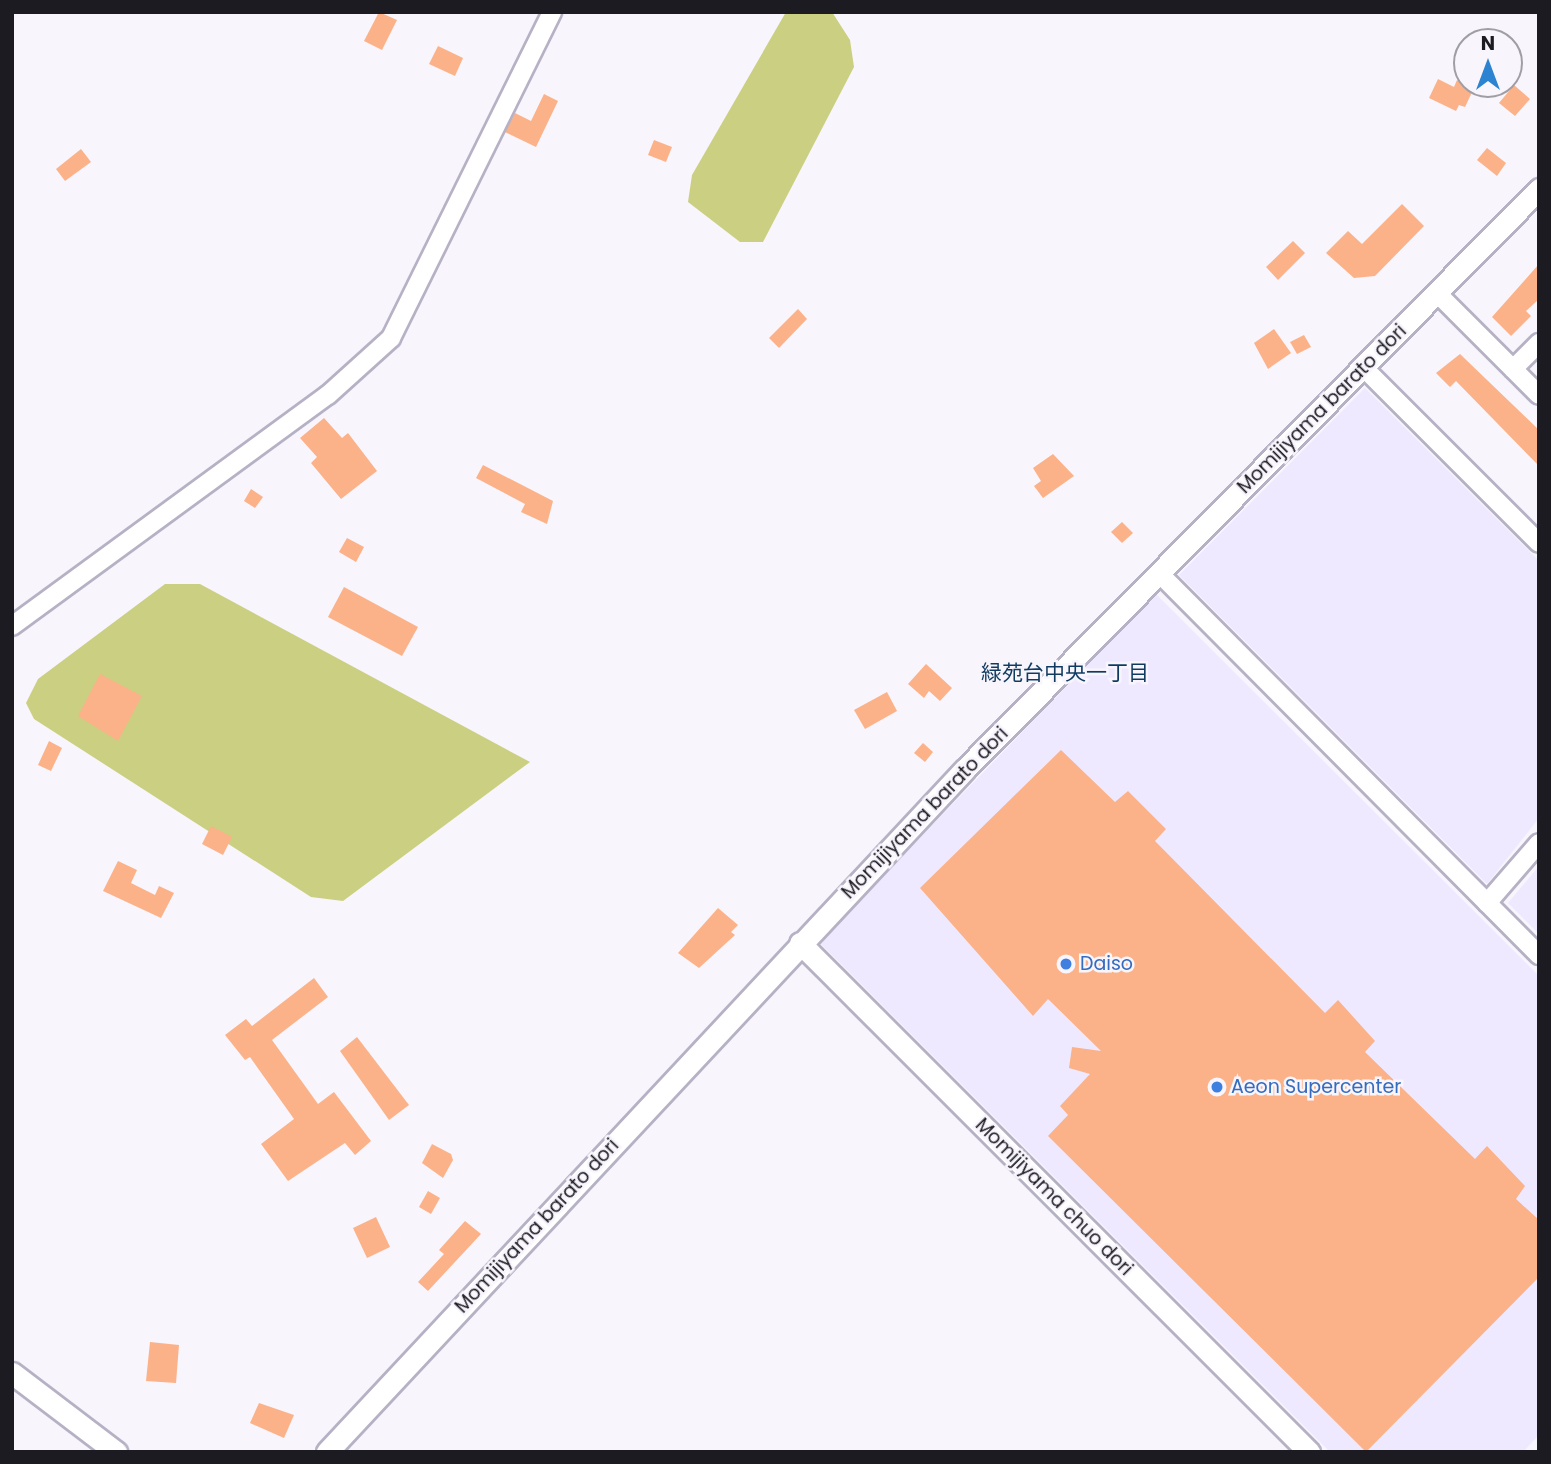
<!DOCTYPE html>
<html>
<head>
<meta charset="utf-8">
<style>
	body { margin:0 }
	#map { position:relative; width:1551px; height:1464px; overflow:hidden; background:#f8f5fd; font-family:Poppins,"Noto Sans JP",sans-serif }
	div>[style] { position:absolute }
	.built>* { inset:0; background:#efe9ff }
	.green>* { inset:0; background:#cbcf81 }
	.building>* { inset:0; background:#fbb288 }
	.roads { filter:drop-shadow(2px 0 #b6b1c4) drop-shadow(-2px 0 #b6b1c4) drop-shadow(0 2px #b6b1c4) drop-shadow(0 -2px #b6b1c4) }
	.minor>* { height:18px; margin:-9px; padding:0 9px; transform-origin:9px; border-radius:9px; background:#fff }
	.tertiary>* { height:21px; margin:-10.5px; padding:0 10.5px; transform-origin:10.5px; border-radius:10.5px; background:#fff }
	.dots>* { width:19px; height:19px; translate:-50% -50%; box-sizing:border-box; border:4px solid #f8f5fd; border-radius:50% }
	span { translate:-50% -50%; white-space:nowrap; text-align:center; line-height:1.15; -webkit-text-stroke:5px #f8f5fd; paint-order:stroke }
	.street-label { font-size:19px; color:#1d1b22 }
	.shop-label { font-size:19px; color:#366cbe }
	.left { translate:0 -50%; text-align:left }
	.neighbourhood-label { font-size:21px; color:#103a5f }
	.frame { position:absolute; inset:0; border:14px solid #1d1b22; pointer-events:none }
	.north { position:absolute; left:1453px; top:28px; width:70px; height:70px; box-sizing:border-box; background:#f8f5fd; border:2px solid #a09ea5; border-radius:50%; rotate:0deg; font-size:19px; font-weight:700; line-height:28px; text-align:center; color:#1d1b22 }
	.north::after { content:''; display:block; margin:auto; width:24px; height:32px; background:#2c83d1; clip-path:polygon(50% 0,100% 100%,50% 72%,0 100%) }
</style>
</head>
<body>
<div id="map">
	<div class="built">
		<i style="clip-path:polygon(1365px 388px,1539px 561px,1539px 818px,1487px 884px,1179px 575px)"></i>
		<i style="clip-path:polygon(1156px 594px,1539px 976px,1539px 1435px,1523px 1452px,1330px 1452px,819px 942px)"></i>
		<i style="clip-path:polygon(1539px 866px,1539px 934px,1508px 903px)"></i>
	</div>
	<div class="green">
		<i style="clip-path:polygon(786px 12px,832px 12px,850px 40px,854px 67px,763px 242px,740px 242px,688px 202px,692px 175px)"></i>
		<i style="clip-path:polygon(165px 584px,200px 584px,530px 762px,343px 901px,311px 897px,34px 719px,26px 703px,38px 679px)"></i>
	</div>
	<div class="building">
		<i style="clip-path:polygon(379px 12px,397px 20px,382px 50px,364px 41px)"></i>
		<i style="clip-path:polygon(438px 46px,463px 58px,455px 76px,429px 64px)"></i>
		<i style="clip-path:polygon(1438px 79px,1454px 87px,1457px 80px,1474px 88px,1465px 107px,1459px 105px,1456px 111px,1429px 98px)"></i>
		<i style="clip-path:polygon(1514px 85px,1530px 99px,1515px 116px,1499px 103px)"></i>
		<i style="clip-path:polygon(544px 94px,558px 101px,536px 147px,505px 132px,515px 113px,531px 121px)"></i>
		<i style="clip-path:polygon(654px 140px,672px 147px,666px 162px,648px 155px)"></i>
		<i style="clip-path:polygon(1487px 148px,1506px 163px,1497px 176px,1477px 160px)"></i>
		<i style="clip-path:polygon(81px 149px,91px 162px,65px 181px,56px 169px)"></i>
		<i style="clip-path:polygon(1402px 204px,1424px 226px,1375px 276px,1354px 278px,1326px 253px,1348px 231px,1362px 244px)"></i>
		<i style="clip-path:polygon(1293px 241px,1305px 253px,1278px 280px,1266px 267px)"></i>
		<i style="clip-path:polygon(1539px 264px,1539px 299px,1526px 311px,1531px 316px,1511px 336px,1492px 317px)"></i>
		<i style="clip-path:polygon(798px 309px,807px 319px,779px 348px,769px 338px)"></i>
		<i style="clip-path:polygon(1274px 329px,1291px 353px,1268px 369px,1254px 343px)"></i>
		<i style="clip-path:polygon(1304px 335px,1311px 347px,1297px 354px,1290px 342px)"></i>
		<i style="clip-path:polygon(1460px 354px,1539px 430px,1539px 466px,1456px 381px,1450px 387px,1436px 373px)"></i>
		<i style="clip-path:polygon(324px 418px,342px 438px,348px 433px,377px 471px,341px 499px,311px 463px,317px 457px,300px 438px)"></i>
		<i style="clip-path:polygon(1053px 454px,1074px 476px,1043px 498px,1034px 486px,1041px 481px,1033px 468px)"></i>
		<i style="clip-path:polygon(483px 465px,553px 501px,547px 524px,521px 512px,525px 504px,476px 478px)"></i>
		<i style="clip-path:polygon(251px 489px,263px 497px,255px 508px,244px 501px)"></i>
		<i style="clip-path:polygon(1122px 522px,1133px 533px,1122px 543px,1111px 532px)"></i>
		<i style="clip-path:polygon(347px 538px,364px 547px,356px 562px,339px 552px)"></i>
		<i style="clip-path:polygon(344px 587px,418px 627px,402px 656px,328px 617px)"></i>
		<i style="clip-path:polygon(926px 664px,952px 688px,940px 701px,929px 691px,924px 698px,908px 684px)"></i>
		<i style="clip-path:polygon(100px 674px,142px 696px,118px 741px,78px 716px)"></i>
		<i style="clip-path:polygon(887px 692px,897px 711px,865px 729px,854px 710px)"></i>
		<i style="clip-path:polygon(49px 741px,62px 748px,51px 771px,38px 765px)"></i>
		<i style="clip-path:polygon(923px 743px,933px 752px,925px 762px,914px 753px)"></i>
		<i style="clip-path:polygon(1061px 750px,1115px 802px,1128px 791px,1166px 829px,1155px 841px,1325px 1013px,1338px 1000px,1375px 1041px,1365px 1052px,1475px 1159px,1487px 1146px,1525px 1186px,1516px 1199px,1539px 1220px,1539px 1277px,1366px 1452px,1048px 1136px,1068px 1115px,1060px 1106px,1090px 1074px,1069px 1068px,1072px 1047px,1101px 1051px,1048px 999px,1033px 1016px,920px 888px)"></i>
		<i style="clip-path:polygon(211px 826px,232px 837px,223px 855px,202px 844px)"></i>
		<i style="clip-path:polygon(118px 861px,137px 870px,131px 883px,155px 895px,159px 886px,174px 893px,161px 918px,103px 891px)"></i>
		<i style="clip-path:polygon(718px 908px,738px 925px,731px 932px,735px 935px,699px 968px,678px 953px)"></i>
		<i style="clip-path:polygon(314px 978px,328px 997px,272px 1040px,318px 1104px,334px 1092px,371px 1141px,355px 1155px,345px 1143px,288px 1181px,261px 1144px,294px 1119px,250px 1057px,245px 1060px,225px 1035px,246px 1019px,252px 1026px)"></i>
		<i style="clip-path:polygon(357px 1037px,409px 1105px,389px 1120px,340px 1051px)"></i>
		<i style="clip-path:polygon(432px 1144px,451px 1154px,453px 1160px,443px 1178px,422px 1163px)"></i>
		<i style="clip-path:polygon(428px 1191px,440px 1198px,431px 1214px,419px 1207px)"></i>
		<i style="clip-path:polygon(376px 1217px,390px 1247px,367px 1258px,353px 1228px)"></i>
		<i style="clip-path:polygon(465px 1221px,481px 1234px,428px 1291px,418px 1282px,444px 1254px,439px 1250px)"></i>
		<i style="clip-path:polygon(150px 1342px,179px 1345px,176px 1383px,146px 1381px)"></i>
		<i style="clip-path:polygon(259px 1403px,294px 1415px,284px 1438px,250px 1423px)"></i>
	</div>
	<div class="roads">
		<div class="minor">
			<i style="left:1439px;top:295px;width:141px;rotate:45deg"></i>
			<i style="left:1364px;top:368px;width:247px;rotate:45deg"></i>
			<i style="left:1513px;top:369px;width:37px;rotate:-45deg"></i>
			<i style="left:1159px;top:573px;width:539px;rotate:45.15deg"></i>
			<i style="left:12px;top:626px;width:391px;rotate:-36.2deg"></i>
			<i style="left:328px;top:395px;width:85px;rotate:-42.1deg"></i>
			<i style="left:391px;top:338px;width:364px;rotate:-63.7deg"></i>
			<i style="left:1487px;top:903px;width:79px;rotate:-49.1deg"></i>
		</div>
		<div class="tertiary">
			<i style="left:800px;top:943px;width:720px;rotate:45deg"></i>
			<i style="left:12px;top:1373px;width:131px;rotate:37.2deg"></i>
			<i style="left:327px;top:1452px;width:935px;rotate:-46.95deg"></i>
			<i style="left:965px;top:769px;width:816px;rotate:-45.3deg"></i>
		</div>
	</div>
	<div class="dots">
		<i style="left:1066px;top:964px;background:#3f7fe0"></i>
		<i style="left:1217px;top:1087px;background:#3f7fe0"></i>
	</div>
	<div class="street-label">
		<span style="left:1322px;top:409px;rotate:-45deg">Momijiyama barato dori</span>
		<span style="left:925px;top:813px;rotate:-46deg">Momijiyama barato dori</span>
		<span style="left:1054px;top:1197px;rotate:45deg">Momijiyama chuo dori</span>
		<span style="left:537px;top:1226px;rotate:-47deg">Momijiyama barato dori</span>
	</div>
	<div class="shop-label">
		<span class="left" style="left:1080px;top:964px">Daiso</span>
		<span class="left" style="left:1231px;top:1087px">Aeon Supercenter</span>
	</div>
	<div class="neighbourhood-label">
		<span style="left:1065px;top:673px">緑苑台中央一丁目</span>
	</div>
	<div class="frame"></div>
	<div class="north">N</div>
</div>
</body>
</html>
